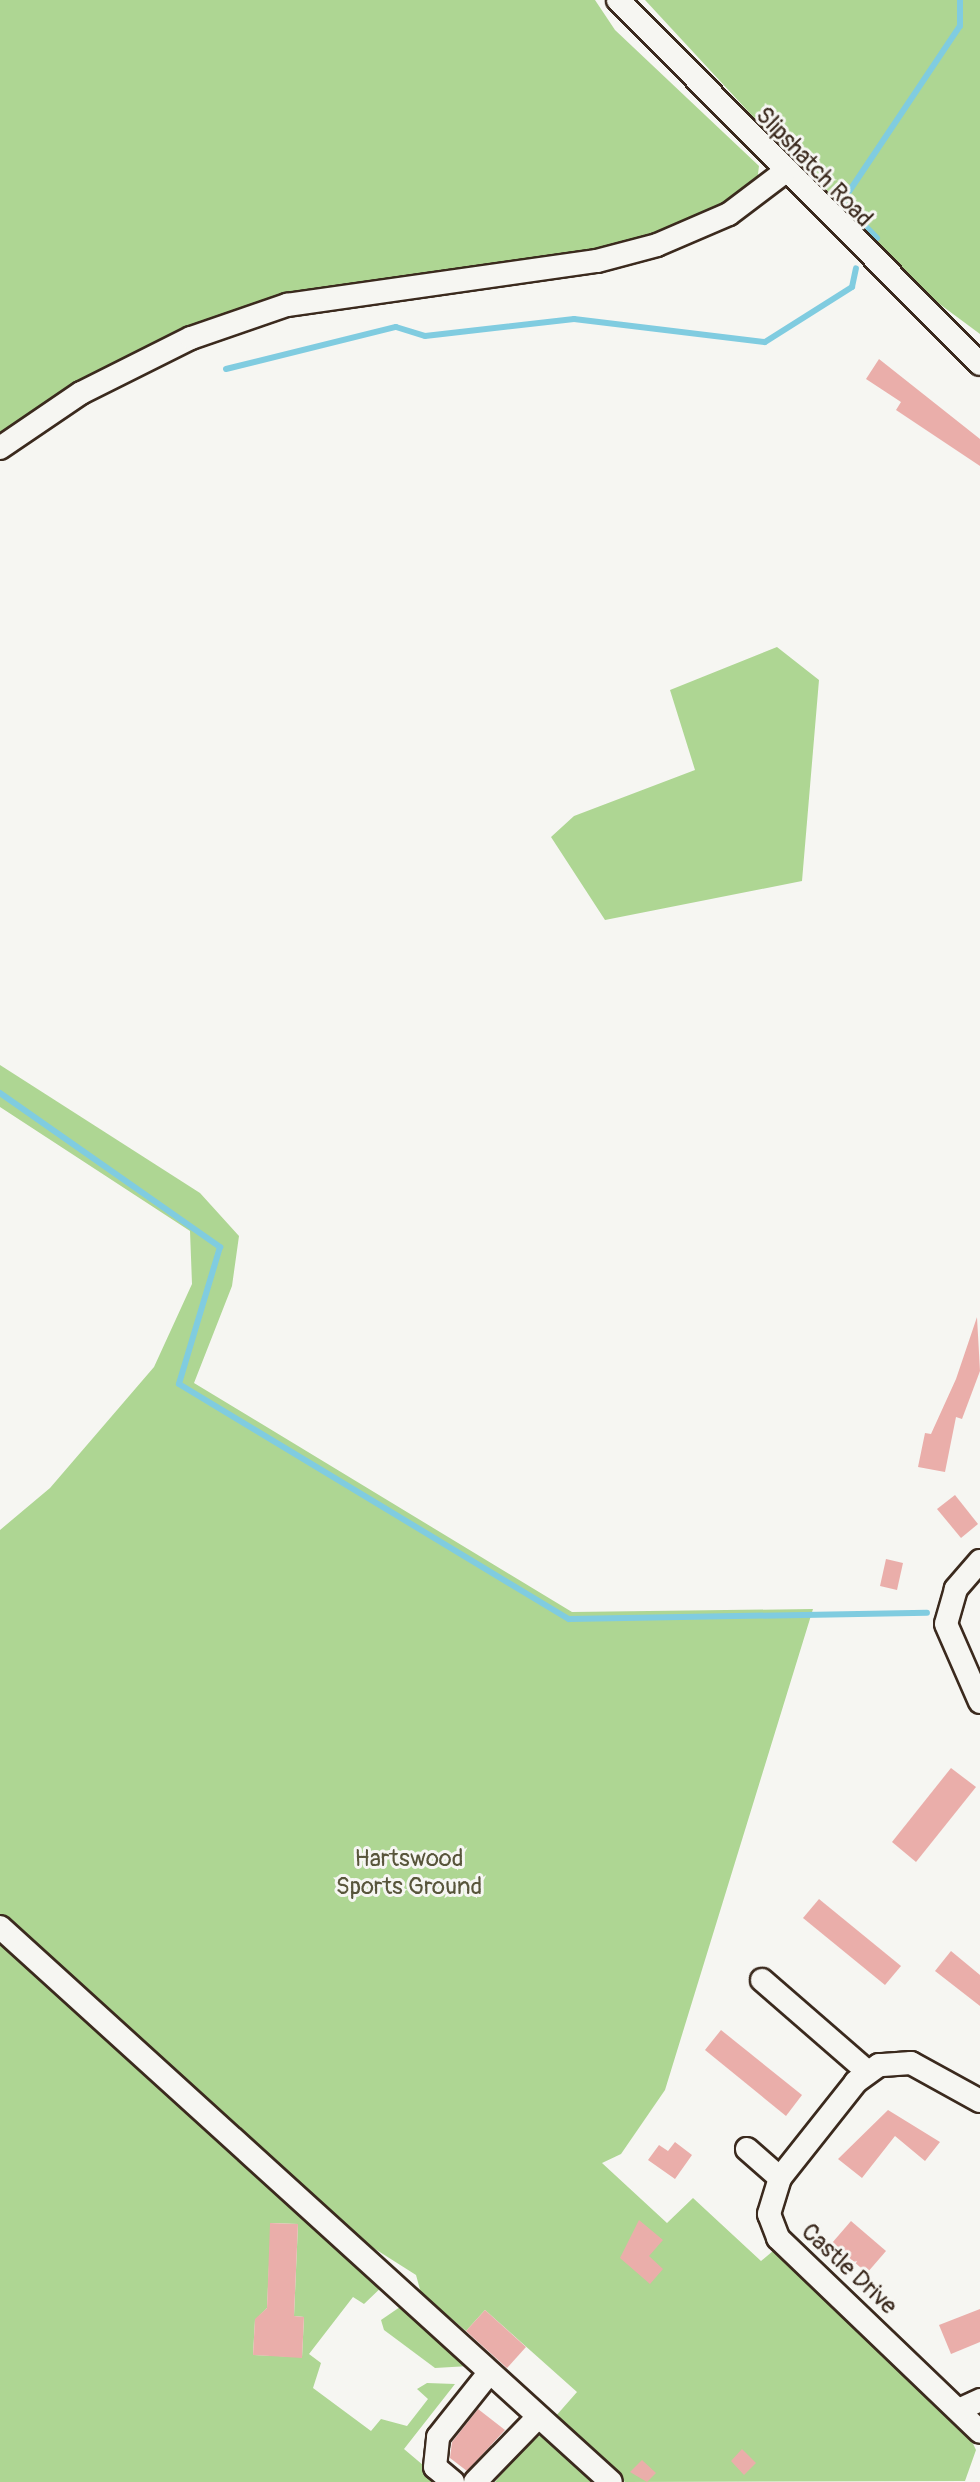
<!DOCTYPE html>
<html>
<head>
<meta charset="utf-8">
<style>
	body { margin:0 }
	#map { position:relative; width:980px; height:2482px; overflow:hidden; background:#f6f6f2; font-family:Pangolin,sans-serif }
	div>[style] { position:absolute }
	.green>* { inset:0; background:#aed693 }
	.stream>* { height:6px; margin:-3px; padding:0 3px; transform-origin:3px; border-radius:3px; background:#80cce0 }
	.building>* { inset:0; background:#eaaeaa }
	.roads { filter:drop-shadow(2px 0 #3b2a1e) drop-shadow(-2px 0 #3b2a1e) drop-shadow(0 2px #3b2a1e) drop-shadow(0 -2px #3b2a1e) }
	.minor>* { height:22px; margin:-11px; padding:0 11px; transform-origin:11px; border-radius:11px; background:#f6f6f2 }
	span { translate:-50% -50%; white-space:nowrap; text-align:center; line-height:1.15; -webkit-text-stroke:6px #f6f6f2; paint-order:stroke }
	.street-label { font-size:24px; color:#3b2a1e }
	.park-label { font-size:24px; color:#58553b }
</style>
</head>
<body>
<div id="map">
	<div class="green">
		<i style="clip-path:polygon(0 0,595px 0,615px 30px,759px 166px,757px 182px,738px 198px,639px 241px,588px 255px,296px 294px,91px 376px,0 436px)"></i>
		<i style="clip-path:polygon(645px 0,980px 0,980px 334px,922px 291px,835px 205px)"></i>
		<i style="clip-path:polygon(777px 647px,819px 680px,802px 881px,605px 920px,551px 837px,574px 816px,695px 770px,670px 690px)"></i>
		<i style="clip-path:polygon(0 1065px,200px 1193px,239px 1236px,232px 1286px,194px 1383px,572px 1612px,813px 1609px,665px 2090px,621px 2154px,602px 2163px,667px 2223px,693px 2198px,761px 2261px,773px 2251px,968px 2433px,976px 2450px,965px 2481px,625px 2482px,555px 2417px,577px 2392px,485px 2310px,466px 2331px,421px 2293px,416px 2275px,364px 2242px,0 1914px,0 1530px,50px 1488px,154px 1367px,192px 1284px,190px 1231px,0 1107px)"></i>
		<i style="clip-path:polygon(evenodd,0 1937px,344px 2245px,345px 2259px,361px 2261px,387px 2282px,364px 2304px,353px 2297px,309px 2354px,321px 2363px,313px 2388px,371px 2431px,381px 2419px,407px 2426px,428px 2399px,417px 2389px,427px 2383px,455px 2384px,404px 2449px,443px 2482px,0 2482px,0 1937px,271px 2223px,298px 2224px,294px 2316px,304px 2317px,302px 2357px,253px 2355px,255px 2320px,267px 2308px,271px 2223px)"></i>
		<i style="clip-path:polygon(400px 2307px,421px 2314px,469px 2366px,435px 2368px,384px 2330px,381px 2320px)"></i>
		<i style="clip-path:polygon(541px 2436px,592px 2482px,495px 2482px,531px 2437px)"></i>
	</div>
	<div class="stream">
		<i style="left:877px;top:238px;width:50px;rotate:-134.2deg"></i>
		<i style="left:842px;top:202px;width:212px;rotate:-56.2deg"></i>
		<i style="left:960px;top:26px;width:26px;rotate:-90deg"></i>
		<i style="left:226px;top:369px;width:175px;rotate:-13.9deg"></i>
		<i style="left:396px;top:327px;width:30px;rotate:17deg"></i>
		<i style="left:425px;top:336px;width:150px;rotate:-6.5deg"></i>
		<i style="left:574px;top:319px;width:192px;rotate:6.9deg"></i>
		<i style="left:765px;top:342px;width:103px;rotate:-32.3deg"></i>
		<i style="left:852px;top:287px;width:19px;rotate:-78deg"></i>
		<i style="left:0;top:1093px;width:269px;rotate:35deg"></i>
		<i style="left:220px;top:1247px;width:143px;rotate:106.7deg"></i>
		<i style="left:179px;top:1384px;width:455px;rotate:31.1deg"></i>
		<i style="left:569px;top:1619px;width:358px;rotate:-1deg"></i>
	</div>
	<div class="building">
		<i style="clip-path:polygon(879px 359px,980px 439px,980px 466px,896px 410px,901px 402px,866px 379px)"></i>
		<i style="clip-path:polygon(977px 1317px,980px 1371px,962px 1419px,956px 1417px,945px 1472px,918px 1467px,925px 1433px,931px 1434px,956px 1379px)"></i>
		<i style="clip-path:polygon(955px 1495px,978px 1524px,961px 1538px,937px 1509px)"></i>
		<i style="clip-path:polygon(886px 1559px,903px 1563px,897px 1590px,880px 1586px)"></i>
		<i style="clip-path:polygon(951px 1768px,976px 1787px,916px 1862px,892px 1842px)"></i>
		<i style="clip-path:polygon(819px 1899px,901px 1966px,885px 1985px,803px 1918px)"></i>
		<i style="clip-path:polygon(951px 1951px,980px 1975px,980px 2006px,935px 1971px)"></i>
		<i style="clip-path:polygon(721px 2030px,802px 2095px,786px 2116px,705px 2050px)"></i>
		<i style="clip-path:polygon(888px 2110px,940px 2142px,925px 2161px,895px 2136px,862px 2178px,838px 2159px)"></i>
		<i style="clip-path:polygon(675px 2142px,692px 2155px,675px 2179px,648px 2160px,659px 2145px,668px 2151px)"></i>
		<i style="clip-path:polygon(639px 2220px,663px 2240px,649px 2256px,663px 2269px,650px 2284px,620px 2258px)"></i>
		<i style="clip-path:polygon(851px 2221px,886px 2251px,867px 2273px,832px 2243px)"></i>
		<i style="clip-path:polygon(270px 2223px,298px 2224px,294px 2316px,304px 2317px,302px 2358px,253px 2355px,255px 2319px,267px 2308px)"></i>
		<i style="clip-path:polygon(980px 2309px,980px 2342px,951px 2354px,939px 2325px)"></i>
		<i style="clip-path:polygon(485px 2310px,526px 2347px,507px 2368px,466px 2331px)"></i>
		<i style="clip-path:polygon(478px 2409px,505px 2430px,467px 2471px,450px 2458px,452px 2442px)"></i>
		<i style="clip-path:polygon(742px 2449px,756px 2463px,744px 2475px,731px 2461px)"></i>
		<i style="clip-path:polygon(642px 2460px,656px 2473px,647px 2482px,630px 2472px)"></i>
	</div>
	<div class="roads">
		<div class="minor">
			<i style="left:618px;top:0;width:513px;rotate:45.16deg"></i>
			<i style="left:0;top:448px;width:98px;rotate:-34.2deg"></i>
			<i style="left:81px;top:393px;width:123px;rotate:-26.6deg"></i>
			<i style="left:191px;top:338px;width:102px;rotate:-19deg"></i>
			<i style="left:287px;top:305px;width:313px;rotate:-8.1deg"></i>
			<i style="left:597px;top:261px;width:62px;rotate:-14.9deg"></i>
			<i style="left:657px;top:245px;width:78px;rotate:-23.3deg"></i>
			<i style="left:729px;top:214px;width:68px;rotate:-37.2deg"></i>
			<i style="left:980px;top:1561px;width:37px;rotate:131deg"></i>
			<i style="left:956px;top:1589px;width:36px;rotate:106deg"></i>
			<i style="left:946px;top:1624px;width:85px;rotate:66.4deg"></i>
			<i style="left:0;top:1927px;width:825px;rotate:42.25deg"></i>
			<i style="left:762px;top:1980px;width:140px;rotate:41deg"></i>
			<i style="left:980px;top:2101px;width:79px;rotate:-151.2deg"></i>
			<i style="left:911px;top:2063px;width:32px;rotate:176deg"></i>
			<i style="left:879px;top:2065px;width:29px;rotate:144deg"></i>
			<i style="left:856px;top:2082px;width:122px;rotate:128.4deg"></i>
			<i style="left:780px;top:2178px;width:38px;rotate:107deg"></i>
			<i style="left:769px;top:2214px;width:26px;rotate:69deg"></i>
			<i style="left:778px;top:2238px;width:280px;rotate:43.8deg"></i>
			<i style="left:747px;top:2149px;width:44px;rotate:41.3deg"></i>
			<i style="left:961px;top:2409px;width:21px;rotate:-25deg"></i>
			<i style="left:453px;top:2482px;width:23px;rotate:-140deg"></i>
			<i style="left:435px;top:2467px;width:30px;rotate:-84deg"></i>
			<i style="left:438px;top:2437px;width:82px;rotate:-51.4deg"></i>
			<i style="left:475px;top:2482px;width:88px;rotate:-45.9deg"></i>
		</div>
	</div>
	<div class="street-label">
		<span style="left:814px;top:167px;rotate:46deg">Slipshatch Road</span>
		<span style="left:849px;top:2269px;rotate:43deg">Castle Drive</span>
	</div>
	<div class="park-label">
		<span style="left:409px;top:1873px">Hartswood<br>Sports Ground</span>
	</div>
</div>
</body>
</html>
